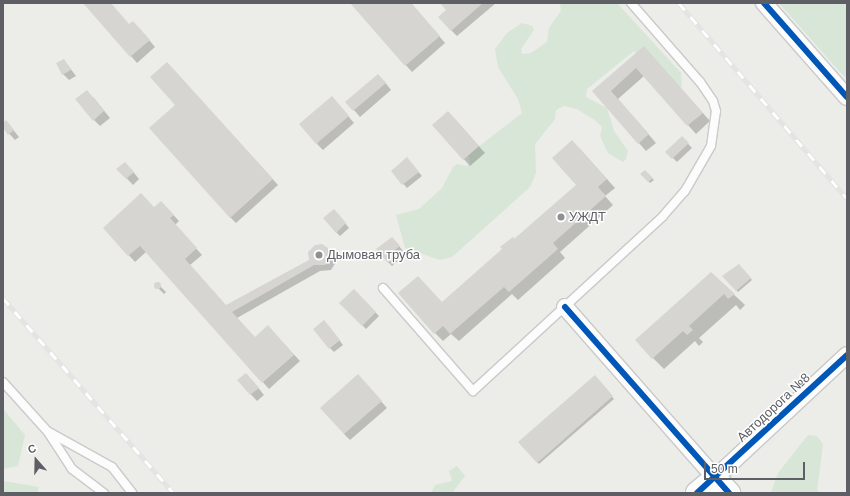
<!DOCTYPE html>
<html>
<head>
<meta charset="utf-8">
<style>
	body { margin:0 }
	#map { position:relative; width:850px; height:496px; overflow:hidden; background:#ecece8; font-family:Arial,sans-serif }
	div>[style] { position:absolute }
	.green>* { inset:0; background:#d7e6d7 }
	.shadow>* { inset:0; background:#0003 }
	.building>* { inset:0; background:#d6d5d2 }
	.round { border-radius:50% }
	.roads { filter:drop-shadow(1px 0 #c9cac9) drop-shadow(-1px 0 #c9cac9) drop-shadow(0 1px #c9cac9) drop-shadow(0 -1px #c9cac9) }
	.lane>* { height:8px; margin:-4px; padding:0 4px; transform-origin:4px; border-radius:4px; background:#fcfcfc }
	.street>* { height:16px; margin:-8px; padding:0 8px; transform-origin:8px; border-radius:8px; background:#fcfcfc }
	.secondary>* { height:22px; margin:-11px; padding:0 11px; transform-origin:11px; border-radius:11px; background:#fcfcfc }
	.rail>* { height:4.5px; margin-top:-2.25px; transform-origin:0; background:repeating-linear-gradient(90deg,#fff 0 9px,#e3e4e3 0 18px); box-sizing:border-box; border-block:1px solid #e3e4e3 }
	.cycleway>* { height:6px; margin:-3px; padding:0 3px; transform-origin:3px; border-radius:3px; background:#0057b8 }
	.dots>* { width:11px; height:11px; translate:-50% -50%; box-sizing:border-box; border:2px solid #fff; border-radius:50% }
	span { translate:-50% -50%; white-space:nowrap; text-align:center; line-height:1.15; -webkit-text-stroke:3px #fff; paint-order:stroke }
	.poi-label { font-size:13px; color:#5d5f64 }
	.left { translate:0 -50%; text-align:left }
	.street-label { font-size:13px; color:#5d5f64 }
	.frame { position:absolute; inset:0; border:4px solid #5d5f64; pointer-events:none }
	.north { position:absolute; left:16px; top:440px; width:40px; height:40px; -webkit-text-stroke:3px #fff; paint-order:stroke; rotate:340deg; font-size:11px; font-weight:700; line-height:16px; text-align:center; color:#5d5f64 }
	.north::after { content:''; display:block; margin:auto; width:14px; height:18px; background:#5d5f64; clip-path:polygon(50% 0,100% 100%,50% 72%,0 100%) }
	.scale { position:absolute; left:704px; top:462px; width:101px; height:18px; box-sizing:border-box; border:2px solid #5d5f64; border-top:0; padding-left:5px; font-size:12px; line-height:14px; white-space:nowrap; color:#5d5f64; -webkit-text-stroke:3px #fff; paint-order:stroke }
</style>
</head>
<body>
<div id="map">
	<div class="green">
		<i style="clip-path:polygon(560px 3px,617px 3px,681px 73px,682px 85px,679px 91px,673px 92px,634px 51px,587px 89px,586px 97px,607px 108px,614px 131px,628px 151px,626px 159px,623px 162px,608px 153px,600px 136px,602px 127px,596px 121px,577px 109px,564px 106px,556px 110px,555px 119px,535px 144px,536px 173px,530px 187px,452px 257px,440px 260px,405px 248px,396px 215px,419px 209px,442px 188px,453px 167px,457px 164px,466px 166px,470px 164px,468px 155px,522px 113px,518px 99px,498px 67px,495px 49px,507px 33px,522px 23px,532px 26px,534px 30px,521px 49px,522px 54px,531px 53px,547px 42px,549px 28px,561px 11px)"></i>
		<i style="clip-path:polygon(779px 3px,847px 3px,847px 79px,839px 71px)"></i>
		<i style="clip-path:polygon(3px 409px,25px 435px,18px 466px,3px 469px)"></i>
		<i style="clip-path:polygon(808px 435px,817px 436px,823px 444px,817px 490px,820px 493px,771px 493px,778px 473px)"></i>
		<i style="clip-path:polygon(457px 466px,465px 476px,452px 493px,431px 493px,435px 485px,452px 481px,449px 471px)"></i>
		<i style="clip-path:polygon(3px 481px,39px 487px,37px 493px,3px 493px)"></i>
	</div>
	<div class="shadow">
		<i style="clip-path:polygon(85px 3px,110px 3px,129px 25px,139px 28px,155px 47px,137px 63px)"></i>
		<i style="clip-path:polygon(351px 3px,411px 3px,445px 43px,412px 72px)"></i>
		<i style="clip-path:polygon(441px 3px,496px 3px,457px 36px,451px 30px,447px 10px)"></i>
		<i style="clip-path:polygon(644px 47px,710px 121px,696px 134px,644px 76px,618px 99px,656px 143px,646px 151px,593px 91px)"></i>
		<i style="clip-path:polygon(64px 60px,76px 76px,69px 80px,63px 74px)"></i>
		<i style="clip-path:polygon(173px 69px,278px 185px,236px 223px,230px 217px,177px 105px)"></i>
		<i style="clip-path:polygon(384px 81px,391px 90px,360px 117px,347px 102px)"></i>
		<i style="clip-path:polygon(93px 97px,110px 118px,100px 126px,94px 120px)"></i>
		<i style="clip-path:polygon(338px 104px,354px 123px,323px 150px,317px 144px)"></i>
		<i style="clip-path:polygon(454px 118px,485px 153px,470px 166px,433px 125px)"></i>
		<i style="clip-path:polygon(6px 121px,19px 137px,15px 140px,3px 127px)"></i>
		<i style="clip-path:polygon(682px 137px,692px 148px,677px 162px,667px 152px)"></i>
		<i style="clip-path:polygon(580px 149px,615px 188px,605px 196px,613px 205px,560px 252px,565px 258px,518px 300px,512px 294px,459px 341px,451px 334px,443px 341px,435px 333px,442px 303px,577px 185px)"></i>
		<i style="clip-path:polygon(411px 163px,422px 176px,407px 188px,392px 171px)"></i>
		<i style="clip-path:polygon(118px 169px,131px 169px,139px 179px,133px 185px)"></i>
		<i style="clip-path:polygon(645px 171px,654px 180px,650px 183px,642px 174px)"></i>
		<i style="clip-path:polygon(154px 208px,167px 208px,179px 221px,175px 225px,202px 255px,190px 265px,226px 306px,310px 260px,325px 247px,331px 253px,336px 262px,331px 270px,320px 271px,237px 318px,255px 338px,274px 333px,300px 361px,269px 389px,146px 252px,135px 262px,104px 228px)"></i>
		<i style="clip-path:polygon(338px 214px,349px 228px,340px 236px,336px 232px)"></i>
		<i style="clip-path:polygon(396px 242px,403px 251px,398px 255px,401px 258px,392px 266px,388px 262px)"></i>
		<i style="clip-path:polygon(739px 265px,752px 280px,738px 292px,724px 276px)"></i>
		<i style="clip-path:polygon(711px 273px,745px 305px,740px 310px,736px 305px,699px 338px,703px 342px,699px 346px,695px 341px,664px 369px,653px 358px)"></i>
		<i style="clip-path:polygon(157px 283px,166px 292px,164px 294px,155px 285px)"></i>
		<i style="clip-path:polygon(354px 290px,379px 316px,366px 329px,341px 303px)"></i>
		<i style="clip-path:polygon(328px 325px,343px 345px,334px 352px,330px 348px)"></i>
		<i style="clip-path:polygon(595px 377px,614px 399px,539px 464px,520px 442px)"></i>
		<i style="clip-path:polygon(238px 380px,252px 380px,264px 395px,257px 401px)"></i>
		<i style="clip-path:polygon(364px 382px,387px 408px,350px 440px,344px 434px)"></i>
	</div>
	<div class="building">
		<i style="clip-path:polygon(83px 3px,111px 3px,129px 24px,133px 21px,150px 40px,130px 57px)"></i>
		<i style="clip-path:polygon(350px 3px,411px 3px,440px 36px,405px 66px)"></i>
		<i style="clip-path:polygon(440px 3px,483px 3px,451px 31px,438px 17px,446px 10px)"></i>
		<i style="clip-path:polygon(644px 46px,703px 113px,687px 126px,636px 68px,611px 91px,649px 134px,638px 144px,592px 91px)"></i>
		<i style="clip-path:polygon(64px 59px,71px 70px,62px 75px,56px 63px)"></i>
		<i style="clip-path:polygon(167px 62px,273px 179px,230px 218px,149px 128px,175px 105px,150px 77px)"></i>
		<i style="clip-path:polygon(378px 74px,386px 83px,353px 111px,345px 102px)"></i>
		<i style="clip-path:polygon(87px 90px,104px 111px,93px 121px,75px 99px)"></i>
		<i style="clip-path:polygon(332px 96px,349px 116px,316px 144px,299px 124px)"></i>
		<i style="clip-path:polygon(448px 111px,479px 146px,463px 160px,432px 125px)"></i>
		<i style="clip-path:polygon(6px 120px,14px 130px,8px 135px,3px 128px,3px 123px)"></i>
		<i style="clip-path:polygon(682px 136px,689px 143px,672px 159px,665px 152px)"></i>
		<i style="clip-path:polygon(572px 140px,607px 179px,598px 187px,606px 196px,553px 243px,558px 249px,509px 292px,504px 287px,450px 334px,443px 326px,434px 334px,398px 293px,418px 276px,442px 302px,502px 249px,500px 247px,513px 237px,514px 239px,576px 185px,552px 158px)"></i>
		<i style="clip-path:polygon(407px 157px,419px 172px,402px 185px,391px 171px)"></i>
		<i style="clip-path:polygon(125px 162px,134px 172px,126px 179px,116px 169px)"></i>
		<i style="clip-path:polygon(645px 170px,653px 178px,648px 182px,640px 174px)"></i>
		<i style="clip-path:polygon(141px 193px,154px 207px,161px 201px,174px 215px,170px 218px,197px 248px,185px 259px,226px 305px,309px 260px,308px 252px,315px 245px,322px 244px,328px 248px,330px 258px,325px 265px,314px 265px,232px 312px,255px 337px,268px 325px,294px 355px,262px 383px,140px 246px,128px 256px,103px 228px)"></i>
		<i style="clip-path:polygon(334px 209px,346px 223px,336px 233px,323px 218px)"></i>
		<i style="clip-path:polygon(392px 237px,400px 246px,395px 250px,398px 254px,388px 263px,376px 249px)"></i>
		<i style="clip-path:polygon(739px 264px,751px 278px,736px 291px,722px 276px)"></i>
		<i style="clip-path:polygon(711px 272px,735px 294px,728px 299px,724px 294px,689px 326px,693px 330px,687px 335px,683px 331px,652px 359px,635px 340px)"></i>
		<i class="round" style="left:153.5px;top:281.5px;width:7px;height:7px"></i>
		<i style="clip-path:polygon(354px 289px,376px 312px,362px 326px,339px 303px)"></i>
		<i style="clip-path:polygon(324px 320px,340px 340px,329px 349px,313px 329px)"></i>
		<i style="clip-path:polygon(246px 373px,259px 388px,250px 395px,237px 380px)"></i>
		<i style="clip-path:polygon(358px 374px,382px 401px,344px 434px,320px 408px)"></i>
		<i style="clip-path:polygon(595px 375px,613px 396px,537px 463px,518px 442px)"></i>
	</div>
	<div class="roads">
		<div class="lane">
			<i style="left:383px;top:288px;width:137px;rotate:48.9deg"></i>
			<i style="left:473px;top:391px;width:258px;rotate:-42.6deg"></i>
			<i style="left:663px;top:216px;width:33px;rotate:-49deg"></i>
			<i style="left:685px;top:191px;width:52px;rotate:-60deg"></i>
			<i style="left:711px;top:146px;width:35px;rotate:-82deg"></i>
			<i style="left:716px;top:111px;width:10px;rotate:-107deg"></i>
			<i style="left:713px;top:101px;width:23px;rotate:-124deg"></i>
			<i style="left:700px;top:82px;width:105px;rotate:-131.1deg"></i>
			<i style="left:3px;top:382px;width:67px;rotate:48deg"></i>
			<i style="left:48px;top:432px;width:44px;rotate:57deg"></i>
			<i style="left:72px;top:469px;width:40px;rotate:37deg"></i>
			<i style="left:49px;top:432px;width:72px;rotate:29.1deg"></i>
			<i style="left:112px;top:467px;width:33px;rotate:52deg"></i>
		</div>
		<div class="street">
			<i style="left:764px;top:3px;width:125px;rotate:48.6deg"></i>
			<i style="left:565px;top:307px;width:227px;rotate:48.7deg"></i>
			<i style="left:715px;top:478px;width:180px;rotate:-43deg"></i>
		</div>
		<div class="secondary">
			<i style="left:697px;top:493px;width:23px;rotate:-40deg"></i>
			<i style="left:715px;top:478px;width:21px;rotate:47deg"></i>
		</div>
	</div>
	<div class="rail">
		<i style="left:679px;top:3px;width:257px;rotate:49.3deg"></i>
		<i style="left:3px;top:298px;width:259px;rotate:48.8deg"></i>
	</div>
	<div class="cycleway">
		<i style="left:764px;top:3px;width:125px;rotate:48.6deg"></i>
		<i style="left:565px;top:307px;width:248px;rotate:48.6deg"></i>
		<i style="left:697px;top:493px;width:204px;rotate:-42.6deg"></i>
	</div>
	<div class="dots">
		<i style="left:561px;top:217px;background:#8f9092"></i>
		<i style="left:319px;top:255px;background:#8f9092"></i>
	</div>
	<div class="poi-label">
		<span class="left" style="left:569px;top:217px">УЖДТ</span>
		<span class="left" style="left:327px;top:255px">Дымовая труба</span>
	</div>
	<div class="street-label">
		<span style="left:774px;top:408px;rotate:-43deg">Автодорога №8</span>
	</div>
	<div class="frame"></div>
	<div class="north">С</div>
	<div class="scale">50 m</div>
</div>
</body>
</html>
